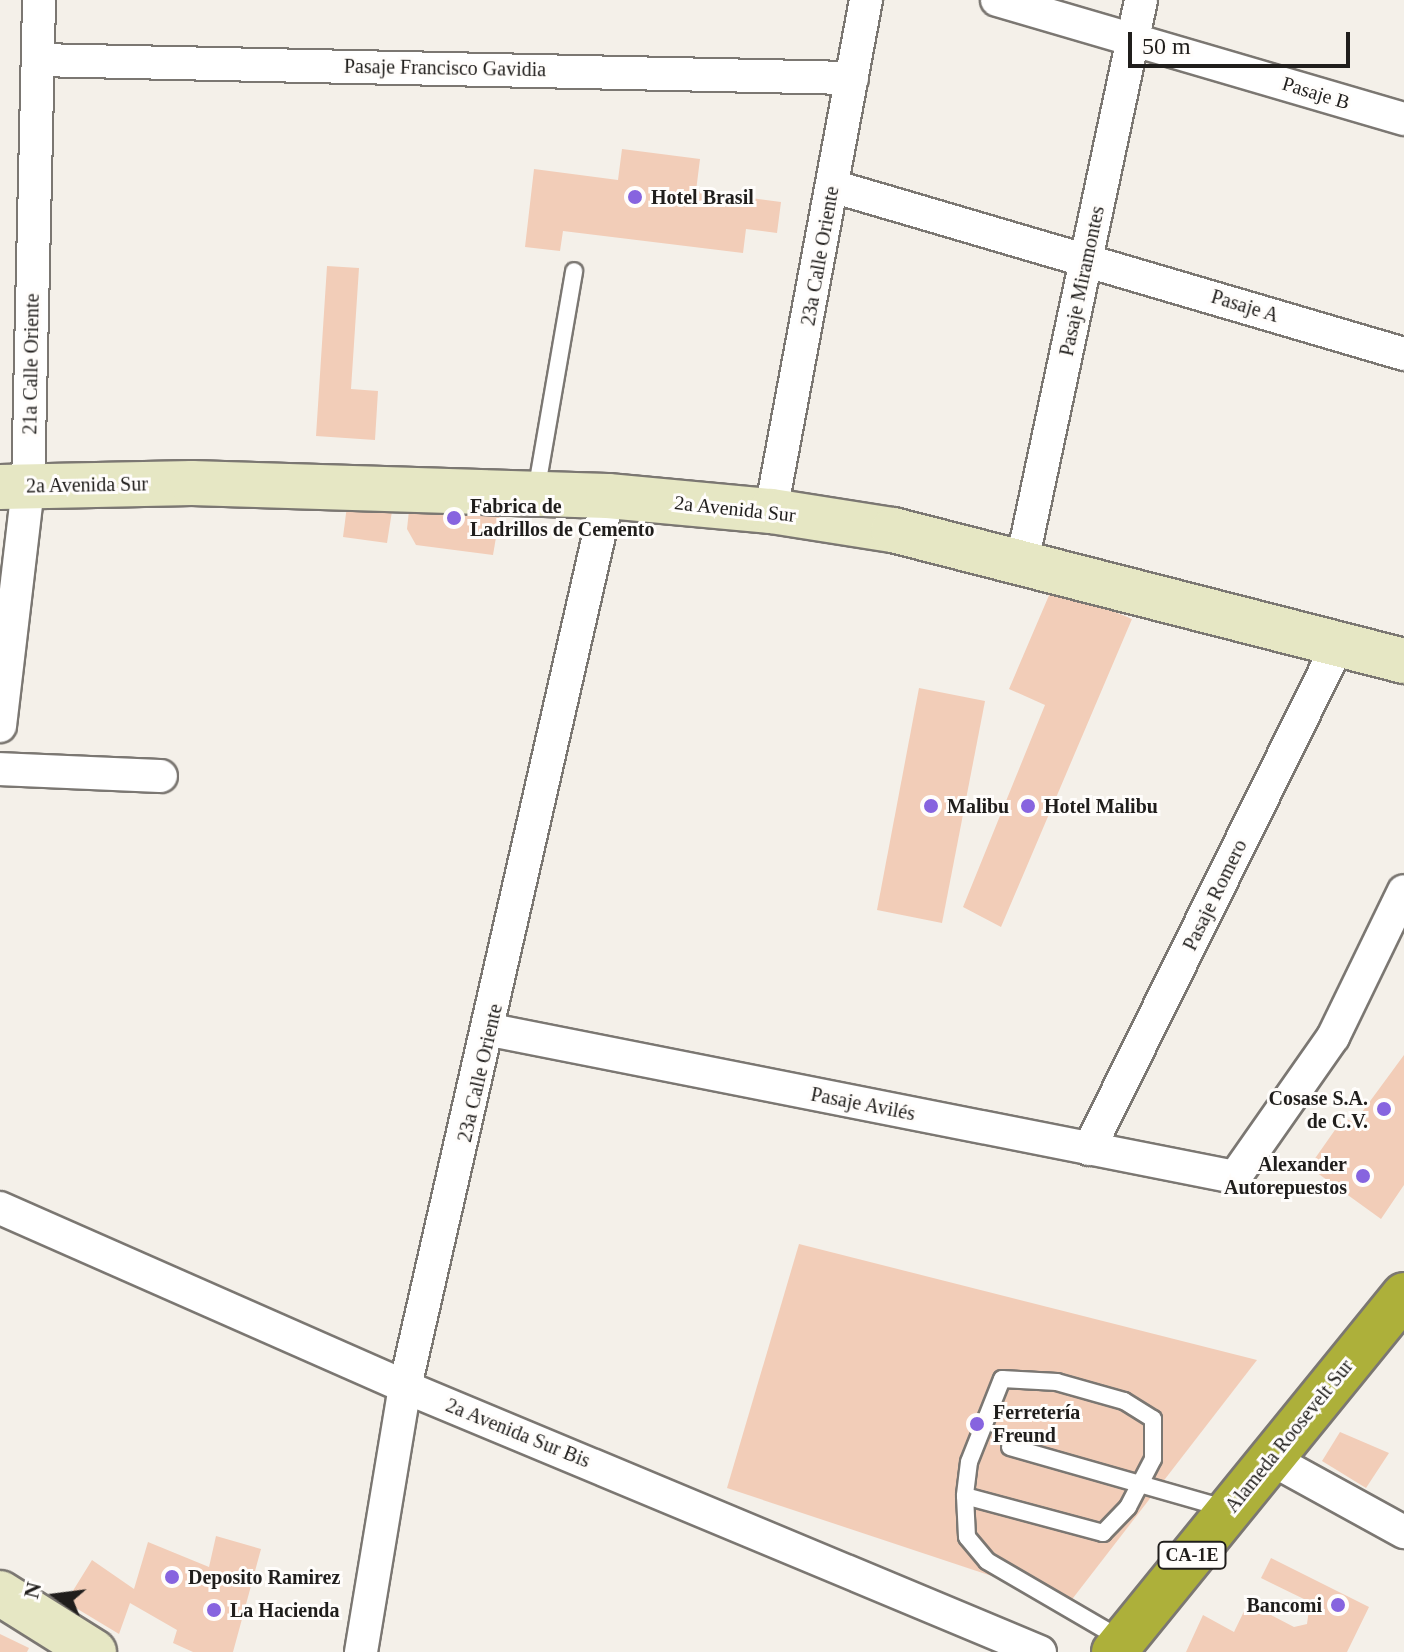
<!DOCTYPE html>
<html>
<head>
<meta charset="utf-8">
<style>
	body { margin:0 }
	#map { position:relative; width:1404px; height:1652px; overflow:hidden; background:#f4f0e9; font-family:"Times New Roman",serif }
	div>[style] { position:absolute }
	.building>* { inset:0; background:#f2cdb8 }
	.roads { filter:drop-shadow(2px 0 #7b7772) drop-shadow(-2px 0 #7b7772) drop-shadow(0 2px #7b7772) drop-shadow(0 -2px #7b7772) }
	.lane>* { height:16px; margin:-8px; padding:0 8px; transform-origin:8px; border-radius:8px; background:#fff }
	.street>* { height:32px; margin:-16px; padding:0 16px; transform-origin:16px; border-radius:16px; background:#fff }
	.secondary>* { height:44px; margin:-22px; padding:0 22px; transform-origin:22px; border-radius:22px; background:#e6e7c4 }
	.highway>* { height:44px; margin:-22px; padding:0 22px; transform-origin:22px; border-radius:22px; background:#adb03a }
	.dots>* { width:22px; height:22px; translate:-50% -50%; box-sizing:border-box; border:4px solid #fffdfb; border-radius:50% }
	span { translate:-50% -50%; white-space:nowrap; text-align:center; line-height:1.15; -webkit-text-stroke:6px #fffdfb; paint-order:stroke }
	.shield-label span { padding:2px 6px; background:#fffdfb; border:2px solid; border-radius:6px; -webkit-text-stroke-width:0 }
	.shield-label { font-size:18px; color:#201e1c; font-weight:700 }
	.street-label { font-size:20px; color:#201e1c }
	.poi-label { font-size:20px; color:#201e1c; font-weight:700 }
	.left { translate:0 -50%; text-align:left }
	.right { translate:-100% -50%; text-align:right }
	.north { position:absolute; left:16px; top:1556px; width:80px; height:80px; -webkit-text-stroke:6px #fffdfb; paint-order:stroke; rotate:284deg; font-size:22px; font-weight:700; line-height:32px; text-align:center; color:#201e1c }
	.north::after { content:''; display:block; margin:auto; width:28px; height:36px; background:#201e1c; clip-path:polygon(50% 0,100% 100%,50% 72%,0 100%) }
	.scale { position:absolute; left:1128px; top:32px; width:222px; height:36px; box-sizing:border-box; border:4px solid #201e1c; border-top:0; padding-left:10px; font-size:24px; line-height:28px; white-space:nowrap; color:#201e1c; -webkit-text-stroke:6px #fffdfb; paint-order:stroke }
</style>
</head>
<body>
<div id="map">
	<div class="building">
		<i style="clip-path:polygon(622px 149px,700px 159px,696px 191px,781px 202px,777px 233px,746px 229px,743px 253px,563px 231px,560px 251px,525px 247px,534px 169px,618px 180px)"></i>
		<i style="clip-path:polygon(327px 266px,359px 268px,351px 389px,378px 391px,375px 440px,316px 436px)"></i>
		<i style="clip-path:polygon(410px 501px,501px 508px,493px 555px,416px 545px,407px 529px)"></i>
		<i style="clip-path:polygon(347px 506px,392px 511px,387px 543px,343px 537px)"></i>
		<i style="clip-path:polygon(1053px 586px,1132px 619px,1001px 927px,963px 907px,1045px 705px,1009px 689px)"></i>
		<i style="clip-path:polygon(919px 688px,985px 701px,942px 923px,877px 910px)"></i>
		<i style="clip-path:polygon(1404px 1055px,1404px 1185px,1381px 1219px,1309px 1167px,1344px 1117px,1354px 1123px)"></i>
		<i style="clip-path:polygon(799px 1244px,1257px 1360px,1070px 1602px,727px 1488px)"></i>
		<i style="clip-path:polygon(1340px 1432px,1389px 1453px,1366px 1488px,1322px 1461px)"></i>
		<i style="clip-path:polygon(216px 1536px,261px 1549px,233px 1652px,193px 1652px,173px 1643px,177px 1630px,130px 1603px,119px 1634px,66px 1602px,92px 1560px,134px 1589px,148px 1542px,209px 1567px)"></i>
		<i style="clip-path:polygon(1271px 1558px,1369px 1607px,1347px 1652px,1186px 1652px,1203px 1615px,1234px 1632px,1248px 1603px,1294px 1627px,1307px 1624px,1310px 1602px,1261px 1578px)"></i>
		<i style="clip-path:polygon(0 1634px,29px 1648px,27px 1652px,0 1652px)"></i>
	</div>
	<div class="roads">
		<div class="lane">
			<i style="left:536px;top:492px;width:224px;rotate:-80.2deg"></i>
			<i style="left:1010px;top:1447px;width:227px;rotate:15.9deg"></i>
			<i style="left:965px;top:1496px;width:143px;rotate:15deg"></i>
			<i style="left:1103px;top:1533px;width:36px;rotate:-46deg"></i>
			<i style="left:1128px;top:1507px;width:54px;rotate:-62.5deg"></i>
			<i style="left:1153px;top:1459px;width:40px;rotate:-90deg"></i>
			<i style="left:1153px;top:1419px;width:34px;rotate:-148deg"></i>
			<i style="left:1124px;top:1401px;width:70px;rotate:-164.2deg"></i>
			<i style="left:1057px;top:1382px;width:55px;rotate:-176.9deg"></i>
			<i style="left:1002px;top:1379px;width:89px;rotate:111.7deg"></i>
			<i style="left:969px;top:1462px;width:34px;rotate:97deg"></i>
			<i style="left:965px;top:1496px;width:41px;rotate:87.2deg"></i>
			<i style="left:967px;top:1537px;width:31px;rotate:50deg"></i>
			<i style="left:987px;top:1561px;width:157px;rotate:30.2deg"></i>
		</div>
		<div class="street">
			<i style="left:997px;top:0;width:424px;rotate:16.3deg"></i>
			<i style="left:38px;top:60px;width:814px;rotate:1.27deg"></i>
			<i style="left:832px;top:186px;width:596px;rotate:16.37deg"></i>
			<i style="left:771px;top:511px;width:520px;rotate:-79.47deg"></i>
			<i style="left:1022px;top:562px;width:574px;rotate:-78.04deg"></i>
			<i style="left:0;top:726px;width:242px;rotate:-83.3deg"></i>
			<i style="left:28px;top:486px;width:486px;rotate:-88.7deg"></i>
			<i style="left:0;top:769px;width:161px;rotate:2.5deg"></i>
			<i style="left:491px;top:1030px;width:758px;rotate:11.18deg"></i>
			<i style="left:1235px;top:1177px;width:171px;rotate:-55deg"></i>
			<i style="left:1333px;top:1037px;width:162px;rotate:-64.1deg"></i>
			<i style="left:1089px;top:1149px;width:567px;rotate:-63.71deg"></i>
			<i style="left:0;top:1208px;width:443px;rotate:23.8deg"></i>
			<i style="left:405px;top:1387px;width:688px;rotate:22.65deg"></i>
			<i style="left:1271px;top:1459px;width:152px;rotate:28.8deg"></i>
			<i style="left:361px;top:1652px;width:269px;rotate:-80.6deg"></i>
			<i style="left:405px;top:1387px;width:914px;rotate:-77.17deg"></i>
		</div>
		<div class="secondary">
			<i style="left:0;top:487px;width:192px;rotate:-1.2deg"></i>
			<i style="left:192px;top:483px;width:416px;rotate:1.8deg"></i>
			<i style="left:608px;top:496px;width:164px;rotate:5.3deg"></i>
			<i style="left:771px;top:511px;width:123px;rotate:8.9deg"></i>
			<i style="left:893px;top:530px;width:528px;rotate:14.38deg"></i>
			<i style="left:0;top:1593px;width:111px;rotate:32.1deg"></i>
		</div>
		<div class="highway">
			<i style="left:1114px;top:1652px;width:460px;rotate:-50.9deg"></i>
		</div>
	</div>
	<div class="dots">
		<i style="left:635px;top:197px;background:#8764df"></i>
		<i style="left:454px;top:518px;background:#8764df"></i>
		<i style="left:931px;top:806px;background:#8764df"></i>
		<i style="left:1028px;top:806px;background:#8764df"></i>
		<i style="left:1384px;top:1109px;background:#8764df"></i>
		<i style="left:1363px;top:1176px;background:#8764df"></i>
		<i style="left:977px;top:1424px;background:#8764df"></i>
		<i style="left:172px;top:1577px;background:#8764df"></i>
		<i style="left:1338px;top:1605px;background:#8764df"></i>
		<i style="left:214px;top:1610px;background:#8764df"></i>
	</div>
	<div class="shield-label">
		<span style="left:1192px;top:1555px">CA-1E</span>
	</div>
	<div class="street-label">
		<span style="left:445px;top:68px;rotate:1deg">Pasaje Francisco Gavidia</span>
		<span style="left:1316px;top:93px;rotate:17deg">Pasaje B</span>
		<span style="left:820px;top:256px;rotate:-80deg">23a Calle Oriente</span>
		<span style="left:1082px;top:281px;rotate:-78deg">Pasaje Miramontes</span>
		<span style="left:1245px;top:306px;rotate:17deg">Pasaje A</span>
		<span style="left:31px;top:364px;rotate:-89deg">21a Calle Oriente</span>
		<span style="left:87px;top:485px;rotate:-1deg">2a Avenida Sur</span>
		<span style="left:735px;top:509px;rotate:6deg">2a Avenida Sur</span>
		<span style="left:1215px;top:895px;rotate:-64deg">Pasaje Romero</span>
		<span style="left:480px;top:1073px;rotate:-77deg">23a Calle Oriente</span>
		<span style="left:863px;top:1104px;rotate:11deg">Pasaje Avilés</span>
		<span style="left:518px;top:1433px;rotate:22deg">2a Avenida Sur Bis</span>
		<span style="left:1289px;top:1436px;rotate:-51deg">Alameda Roosevelt Sur</span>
	</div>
	<div class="poi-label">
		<span class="left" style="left:651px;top:197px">Hotel Brasil</span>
		<span class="left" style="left:470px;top:518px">Fabrica de<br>Ladrillos de Cemento</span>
		<span class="left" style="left:947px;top:806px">Malibu</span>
		<span class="left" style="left:1044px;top:806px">Hotel Malibu</span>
		<span class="right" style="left:1368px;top:1110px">Cosase S.A.<br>de C.V.</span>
		<span class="right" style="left:1347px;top:1176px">Alexander<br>Autorepuestos</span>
		<span class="left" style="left:993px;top:1424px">Ferretería<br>Freund</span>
		<span class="left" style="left:188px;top:1577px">Deposito Ramirez</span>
		<span class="right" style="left:1322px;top:1605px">Bancomi</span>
		<span class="left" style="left:230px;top:1610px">La Hacienda</span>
	</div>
	<div class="north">N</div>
	<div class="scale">50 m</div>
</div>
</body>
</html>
